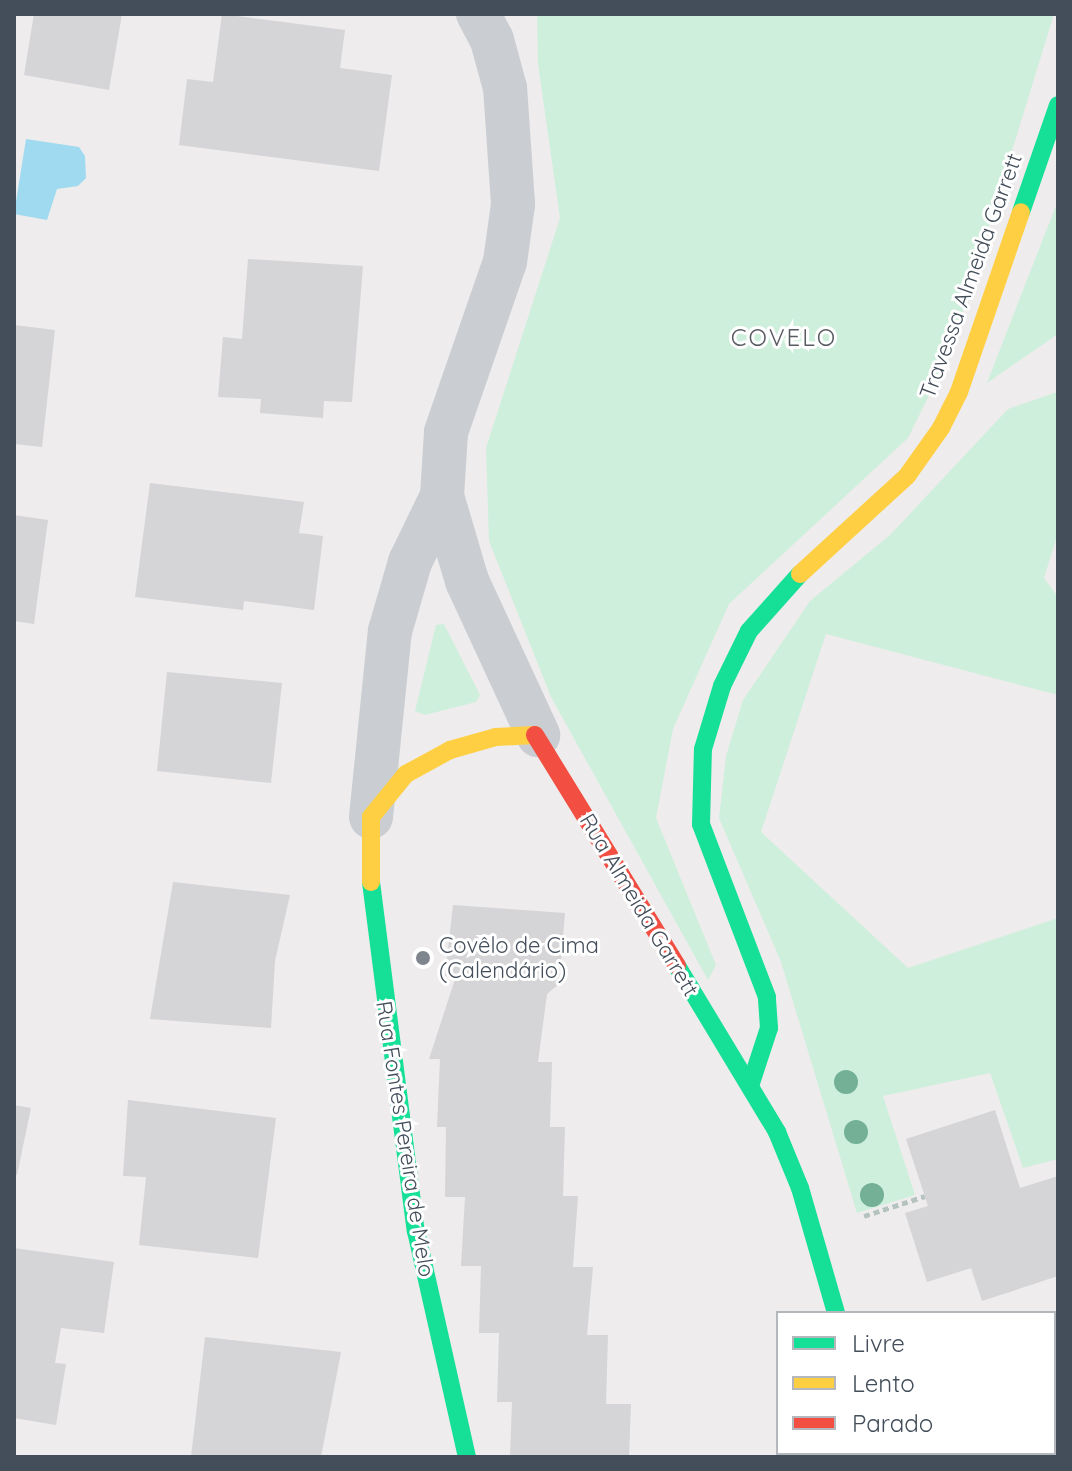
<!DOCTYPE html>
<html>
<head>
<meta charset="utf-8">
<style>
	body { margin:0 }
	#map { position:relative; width:1072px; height:1471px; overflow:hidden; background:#eeecec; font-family:Quicksand,sans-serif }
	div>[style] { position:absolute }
	.green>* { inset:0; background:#cfefdd }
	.water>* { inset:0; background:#a0daf0 }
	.building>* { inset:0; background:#d5d4d7 }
	.path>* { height:5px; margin-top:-2.5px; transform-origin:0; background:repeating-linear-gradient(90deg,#b5c3c0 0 6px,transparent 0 10px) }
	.street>* { height:44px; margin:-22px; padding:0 22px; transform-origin:22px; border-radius:22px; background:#cacdd1 }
	.fast>* { height:18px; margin:-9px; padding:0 9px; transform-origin:9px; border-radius:9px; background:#16e098 }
	.slow>* { height:18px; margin:-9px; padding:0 9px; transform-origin:9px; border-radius:9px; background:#ffcf43 }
	.jam>* { height:18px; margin:-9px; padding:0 9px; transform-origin:9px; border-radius:9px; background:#f24e42 }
	.trees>* { width:24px; height:24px; margin:-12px; border-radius:50%; background:#74b095 }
	.dots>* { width:22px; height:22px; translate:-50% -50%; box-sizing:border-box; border:4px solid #fff; border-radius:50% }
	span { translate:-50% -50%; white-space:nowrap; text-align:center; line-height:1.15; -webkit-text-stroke:6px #fff; paint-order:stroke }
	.street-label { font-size:22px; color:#434e5a }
	.poi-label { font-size:22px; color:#434e5a }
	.left { translate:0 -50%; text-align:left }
	.neighbourhood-label { font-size:24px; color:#585b61; letter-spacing:2px }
	.frame { position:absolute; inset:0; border:16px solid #434e5a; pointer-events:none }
	.legend { position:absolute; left:776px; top:1311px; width:280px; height:144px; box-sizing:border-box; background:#fff; border:2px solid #b4b8bd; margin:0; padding:10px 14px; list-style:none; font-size:24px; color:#434e5a }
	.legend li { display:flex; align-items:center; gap:16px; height:40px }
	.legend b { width:40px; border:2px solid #b4b8bd }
</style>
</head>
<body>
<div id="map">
	<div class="green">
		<i style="clip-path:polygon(537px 14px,1054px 14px,950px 353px,908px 438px,729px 604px,673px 729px,656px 818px,716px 965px,708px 980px,551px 697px,489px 541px,486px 448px,560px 218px,538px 64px)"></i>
		<i style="clip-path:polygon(1058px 201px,1058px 334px,987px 383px,1039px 249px)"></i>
		<i style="clip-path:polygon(1057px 392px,1058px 533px,1044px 578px,1058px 597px,1058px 695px,826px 634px,761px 832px,908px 968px,1058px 918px,1058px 1159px,1023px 1168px,990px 1073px,883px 1096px,915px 1195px,857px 1213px,781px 962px,719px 818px,726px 756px,743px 700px,810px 601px,891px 534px,1008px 409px)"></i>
		<i style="clip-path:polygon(444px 624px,480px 695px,476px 702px,425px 715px,415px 711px,436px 625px)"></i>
	</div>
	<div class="water">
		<i style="clip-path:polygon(26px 139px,79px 147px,85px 156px,86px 178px,78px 186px,57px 189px,47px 220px,14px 214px)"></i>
	</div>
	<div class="building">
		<i style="clip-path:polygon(34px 14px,122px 14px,109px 90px,24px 75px)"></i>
		<i style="clip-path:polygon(222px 14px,345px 30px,340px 68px,392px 75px,379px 171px,179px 145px,187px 79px,213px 82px)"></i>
		<i style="clip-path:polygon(248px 259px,363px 266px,352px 402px,324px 401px,323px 418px,260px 413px,261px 399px,218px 397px,223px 337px,242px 339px)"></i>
		<i style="clip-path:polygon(14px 325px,55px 330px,42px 447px,14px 444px)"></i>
		<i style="clip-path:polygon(150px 483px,304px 502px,299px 533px,323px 536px,314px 610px,244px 601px,243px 610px,135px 597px)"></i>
		<i style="clip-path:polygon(14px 515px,48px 520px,34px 624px,14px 621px)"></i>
		<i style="clip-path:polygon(167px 672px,282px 683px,271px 783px,157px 771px)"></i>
		<i style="clip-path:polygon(173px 882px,290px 895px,275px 961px,271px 1028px,150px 1019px)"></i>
		<i style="clip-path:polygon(453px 905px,565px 913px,559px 984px,547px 994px,538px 1062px,552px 1062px,550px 1127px,565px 1127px,563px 1196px,578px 1196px,573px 1267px,593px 1267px,587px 1335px,608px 1335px,606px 1404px,631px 1404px,629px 1457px,510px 1457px,512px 1402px,497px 1402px,499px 1333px,479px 1333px,481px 1266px,461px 1266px,465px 1197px,445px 1197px,446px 1127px,437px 1127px,440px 1059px,429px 1059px,456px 976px,445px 976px)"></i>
		<i style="clip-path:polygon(128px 1100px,276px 1118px,258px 1258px,139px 1245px,146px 1177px,123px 1176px)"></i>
		<i style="clip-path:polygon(14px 1105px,31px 1108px,17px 1175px,14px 1175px)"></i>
		<i style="clip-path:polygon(995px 1110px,1020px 1188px,1058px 1176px,1058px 1276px,982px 1301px,971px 1268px,927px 1282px,905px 1213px,928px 1206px,906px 1139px)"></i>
		<i style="clip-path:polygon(14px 1248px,114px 1262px,104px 1333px,61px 1328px,55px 1363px,66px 1364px,56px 1425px,14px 1418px)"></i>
		<i style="clip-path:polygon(205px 1337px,341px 1352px,321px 1457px,191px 1457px)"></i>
		<i style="clip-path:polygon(942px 1453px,1041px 1453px,1041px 1457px,943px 1457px)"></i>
	</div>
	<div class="path">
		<i style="left:864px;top:1216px;width:64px;rotate:-18.2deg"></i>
	</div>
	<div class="street">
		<i style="left:442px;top:496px;width:89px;rotate:73.6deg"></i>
		<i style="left:467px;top:581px;width:170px;rotate:65.2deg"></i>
		<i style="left:371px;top:817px;width:187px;rotate:-84.2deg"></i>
		<i style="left:390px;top:631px;width:72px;rotate:-73.8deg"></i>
		<i style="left:410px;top:562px;width:73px;rotate:-64.1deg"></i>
		<i style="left:442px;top:496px;width:64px;rotate:-86.4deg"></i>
		<i style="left:446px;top:432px;width:180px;rotate:-70.9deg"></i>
		<i style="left:505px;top:262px;width:59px;rotate:-82.1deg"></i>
		<i style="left:513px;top:204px;width:116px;rotate:-93.9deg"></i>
		<i style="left:505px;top:88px;width:50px;rotate:-105.2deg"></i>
		<i style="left:492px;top:40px;width:30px;rotate:-118deg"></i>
	</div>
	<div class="fast">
		<i style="left:1021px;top:212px;width:113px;rotate:-70.9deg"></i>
		<i style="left:371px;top:882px;width:352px;rotate:82.7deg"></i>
		<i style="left:416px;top:1231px;width:232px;rotate:77.3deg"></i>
		<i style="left:677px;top:966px;width:194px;rotate:58.9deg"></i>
		<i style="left:777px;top:1132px;width:61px;rotate:67.7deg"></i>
		<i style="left:800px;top:1188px;width:130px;rotate:73.9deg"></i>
		<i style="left:751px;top:1083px;width:58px;rotate:-71.9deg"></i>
		<i style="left:769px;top:1028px;width:31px;rotate:-94deg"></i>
		<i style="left:767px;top:997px;width:185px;rotate:-110.9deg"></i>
		<i style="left:701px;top:824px;width:75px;rotate:-88.5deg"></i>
		<i style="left:703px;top:749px;width:66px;rotate:-73.2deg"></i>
		<i style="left:722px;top:686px;width:61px;rotate:-63.9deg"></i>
		<i style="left:749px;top:631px;width:76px;rotate:-48.2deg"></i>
		<i style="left:869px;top:1453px;width:4px;rotate:76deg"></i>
	</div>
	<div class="slow">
		<i style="left:800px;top:574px;width:145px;rotate:-42.5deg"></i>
		<i style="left:907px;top:476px;width:59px;rotate:-54.7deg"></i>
		<i style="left:941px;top:428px;width:40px;rotate:-63.4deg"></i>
		<i style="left:959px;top:392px;width:190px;rotate:-71deg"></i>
		<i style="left:371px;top:882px;width:65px;rotate:-90deg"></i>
		<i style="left:371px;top:817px;width:55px;rotate:-50.9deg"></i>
		<i style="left:406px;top:774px;width:50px;rotate:-28.6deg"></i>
		<i style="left:450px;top:750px;width:48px;rotate:-15.8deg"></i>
		<i style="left:496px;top:737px;width:39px;rotate:-3deg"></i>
	</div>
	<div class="jam">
		<i style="left:535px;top:735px;width:271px;rotate:58.4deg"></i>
	</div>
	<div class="trees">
		<i style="left:846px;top:1082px"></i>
		<i style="left:856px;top:1132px"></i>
		<i style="left:872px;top:1195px"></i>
	</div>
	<div class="dots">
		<i style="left:423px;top:958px;background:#7f858d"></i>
	</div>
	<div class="street-label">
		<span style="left:971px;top:276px;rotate:-70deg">Travessa Almeida Garrett</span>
		<span style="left:639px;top:905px;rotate:59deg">Rua Almeida Garrett</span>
		<span style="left:405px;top:1139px;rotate:81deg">Rua Fontes Pereira de Melo</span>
	</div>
	<div class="poi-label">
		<span class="left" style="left:439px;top:958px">Covêlo de Cima<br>(Calendário)</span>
	</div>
	<div class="neighbourhood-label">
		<span style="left:784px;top:338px">COVELO</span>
	</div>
	<div class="frame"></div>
	<ul class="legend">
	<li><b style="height:10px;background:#16e098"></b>Livre</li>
	<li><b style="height:10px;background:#ffcf43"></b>Lento</li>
	<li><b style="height:10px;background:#f24e42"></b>Parado</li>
	</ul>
</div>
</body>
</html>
